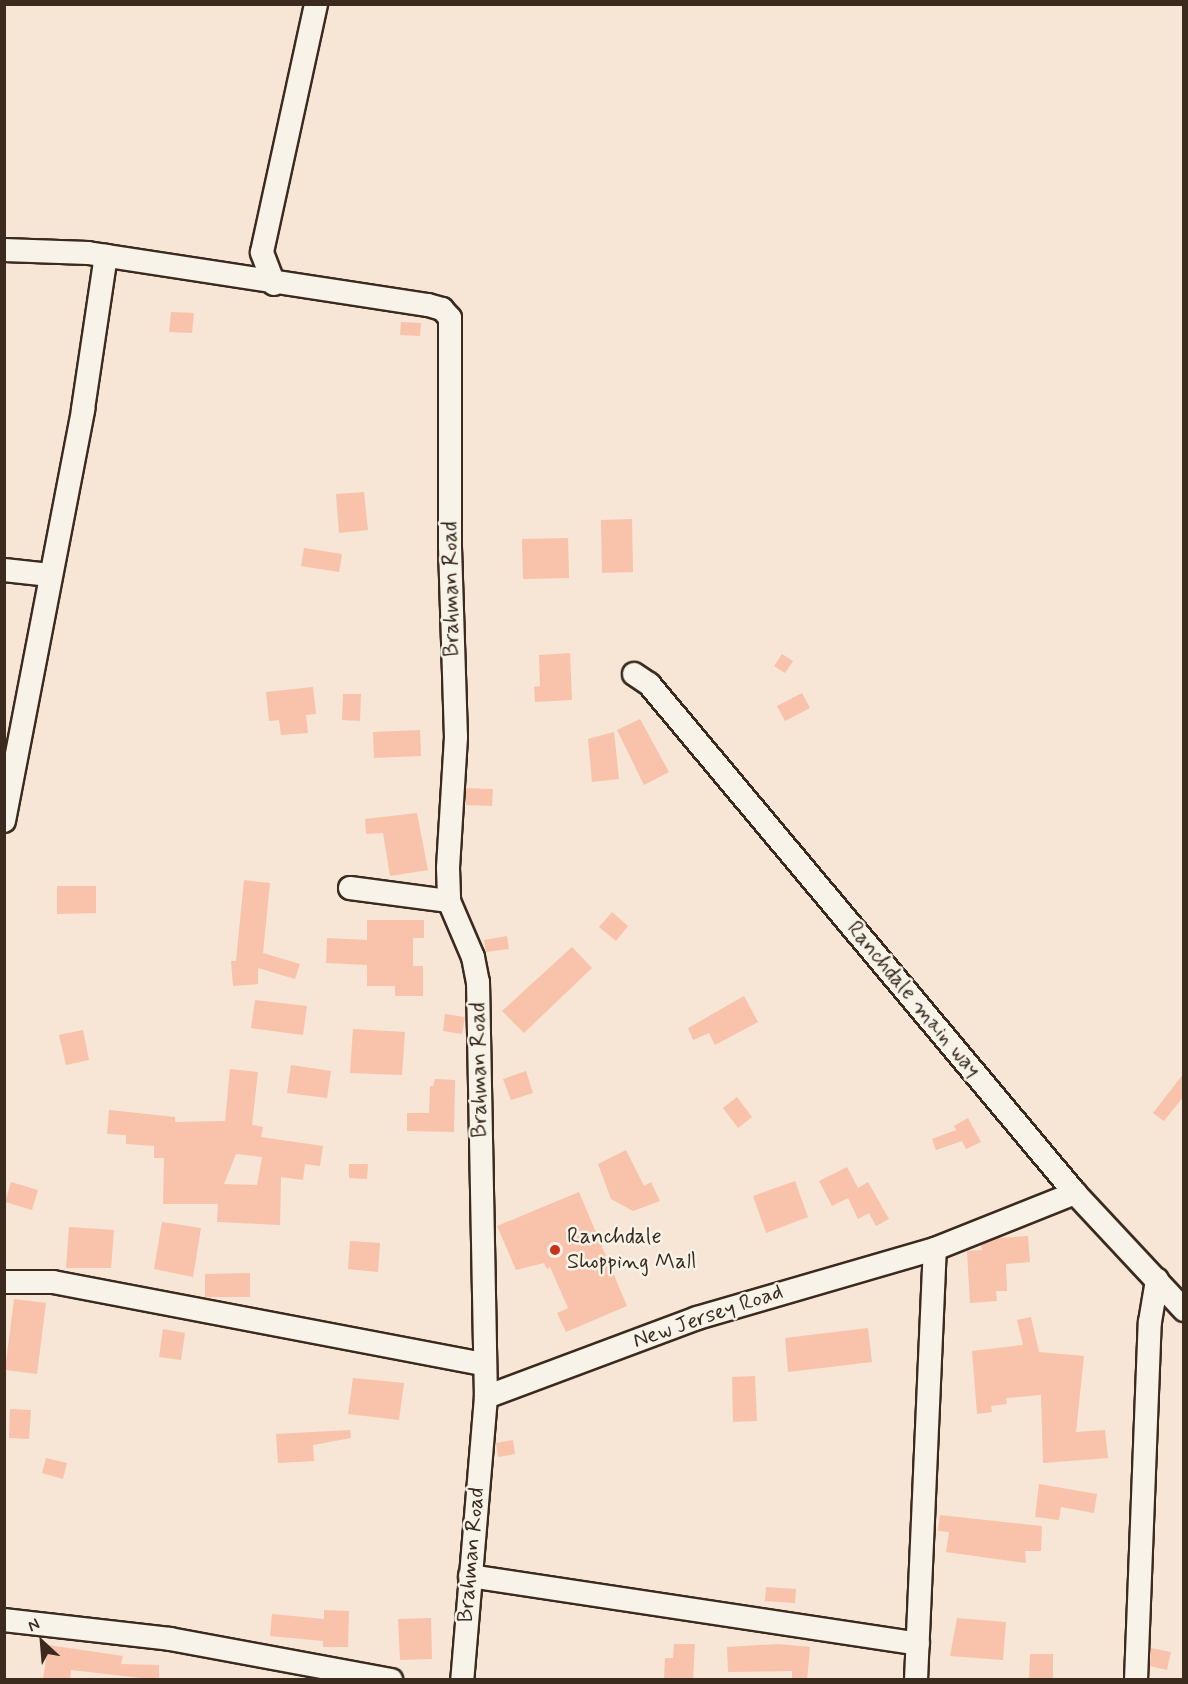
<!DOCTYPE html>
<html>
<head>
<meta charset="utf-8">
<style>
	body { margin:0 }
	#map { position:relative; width:1188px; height:1684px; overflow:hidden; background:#f7e5d5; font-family:Mynerve,sans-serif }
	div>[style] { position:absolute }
	.building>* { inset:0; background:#f8c3aa }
	.roads { filter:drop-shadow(2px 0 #3b2a1e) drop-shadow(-2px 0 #3b2a1e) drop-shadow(0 2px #3b2a1e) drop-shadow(0 -2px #3b2a1e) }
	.minor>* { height:22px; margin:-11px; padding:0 11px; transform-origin:11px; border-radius:11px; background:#f7f3e8 }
	.dots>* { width:16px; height:16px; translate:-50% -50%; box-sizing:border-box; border:3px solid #f7f3e8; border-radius:50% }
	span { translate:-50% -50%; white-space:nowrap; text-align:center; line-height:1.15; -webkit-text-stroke:5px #f7f3e8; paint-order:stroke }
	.street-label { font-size:22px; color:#3b2a1e }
	.poi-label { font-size:22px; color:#3b2a1e }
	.left { translate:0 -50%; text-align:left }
	.frame { position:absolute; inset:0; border:6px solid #3b2a1e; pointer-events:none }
	.north { position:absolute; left:12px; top:1612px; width:60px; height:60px; -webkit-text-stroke:4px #f7f3e8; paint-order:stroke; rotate:334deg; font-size:16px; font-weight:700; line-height:24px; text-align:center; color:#3b2a1e }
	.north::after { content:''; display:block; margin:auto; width:21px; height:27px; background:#3b2a1e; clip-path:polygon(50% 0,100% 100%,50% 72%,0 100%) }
</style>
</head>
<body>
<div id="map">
	<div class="building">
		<i style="clip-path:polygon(171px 312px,194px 313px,192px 333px,169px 332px)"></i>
		<i style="clip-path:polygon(401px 322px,421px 323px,420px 336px,400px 335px)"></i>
		<i style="clip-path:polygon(364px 492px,368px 530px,339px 533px,336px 494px)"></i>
		<i style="clip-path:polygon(632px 519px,633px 572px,602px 573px,601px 520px)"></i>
		<i style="clip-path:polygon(568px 538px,569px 578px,523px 579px,522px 539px)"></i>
		<i style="clip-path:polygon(304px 548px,342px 554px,339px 572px,301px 566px)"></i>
		<i style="clip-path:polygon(570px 653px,572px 700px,535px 702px,534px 687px,540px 686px,539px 655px)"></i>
		<i style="clip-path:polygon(782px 654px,793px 661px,785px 673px,774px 666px)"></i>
		<i style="clip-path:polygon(313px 687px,316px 714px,306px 715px,308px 733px,281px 735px,279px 720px,269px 721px,266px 692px)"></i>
		<i style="clip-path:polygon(802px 693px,810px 708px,785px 721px,777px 706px)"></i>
		<i style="clip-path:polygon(343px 694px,361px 694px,360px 721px,342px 720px)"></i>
		<i style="clip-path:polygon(640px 719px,669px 772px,644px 785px,617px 730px)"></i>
		<i style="clip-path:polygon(420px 730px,421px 756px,374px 758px,373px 732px)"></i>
		<i style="clip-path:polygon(614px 732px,619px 779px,592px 782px,588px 739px)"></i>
		<i style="clip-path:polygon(466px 788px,493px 789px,492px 806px,466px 805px)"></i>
		<i style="clip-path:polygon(417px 813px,428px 870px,390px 876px,383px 833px,366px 834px,365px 819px)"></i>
		<i style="clip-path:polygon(244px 880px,270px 883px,263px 953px,300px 964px,295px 979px,258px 968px,258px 984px,233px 986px,231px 961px,236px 961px)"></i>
		<i style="clip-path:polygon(57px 886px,96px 886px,96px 913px,57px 914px)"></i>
		<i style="clip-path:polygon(612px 912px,628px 926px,616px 941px,599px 927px)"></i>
		<i style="clip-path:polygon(367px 920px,424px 920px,424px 938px,413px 938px,413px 966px,423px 966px,423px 996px,395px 996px,395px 986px,367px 986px,367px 965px,326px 963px,327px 938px,367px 940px)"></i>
		<i style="clip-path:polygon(507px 936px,509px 949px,486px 952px,484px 940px)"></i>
		<i style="clip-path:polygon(572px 947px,592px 968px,524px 1033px,502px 1011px)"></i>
		<i style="clip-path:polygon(744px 996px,758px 1022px,715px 1045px,709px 1033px,693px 1040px,688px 1028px)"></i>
		<i style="clip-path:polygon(255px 1000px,307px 1006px,303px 1035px,251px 1028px)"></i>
		<i style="clip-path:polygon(445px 1014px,465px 1017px,462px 1034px,443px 1031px)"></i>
		<i style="clip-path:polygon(353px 1029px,405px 1032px,402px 1075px,350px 1073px)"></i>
		<i style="clip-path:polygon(83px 1030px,89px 1060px,66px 1065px,59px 1035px)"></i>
		<i style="clip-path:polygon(291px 1065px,331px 1071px,327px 1098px,287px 1093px)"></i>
		<i style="clip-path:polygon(evenodd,230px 1069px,258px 1072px,252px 1125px,263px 1127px,261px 1137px,323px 1146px,320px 1166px,305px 1164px,303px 1180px,281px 1177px,280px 1225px,217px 1222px,218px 1204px,163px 1204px,164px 1158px,154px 1158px,154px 1146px,126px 1144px,126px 1135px,107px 1134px,109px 1110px,175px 1117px,175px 1122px,225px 1121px,230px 1069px,236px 1154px,262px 1157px,257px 1185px,224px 1184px,236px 1154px)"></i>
		<i style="clip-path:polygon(526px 1071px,533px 1093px,511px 1100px,503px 1079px)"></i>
		<i style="clip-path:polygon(1184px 1073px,1184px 1096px,1164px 1121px,1153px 1113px)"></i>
		<i style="clip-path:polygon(435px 1079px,455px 1080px,454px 1132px,407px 1131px,407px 1113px,429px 1113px,430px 1086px,433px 1086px)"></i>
		<i style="clip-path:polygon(737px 1097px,752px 1117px,738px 1128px,723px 1108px)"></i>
		<i style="clip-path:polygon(968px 1118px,981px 1142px,966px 1149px,962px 1141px,936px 1150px,932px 1139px,956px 1130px,954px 1126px)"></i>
		<i style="clip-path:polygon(626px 1150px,644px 1186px,651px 1182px,660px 1201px,633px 1211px,611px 1199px,598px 1164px)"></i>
		<i style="clip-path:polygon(349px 1164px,368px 1164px,367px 1179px,349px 1178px)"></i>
		<i style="clip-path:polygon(847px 1167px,858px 1188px,868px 1182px,889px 1219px,876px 1226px,869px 1213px,858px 1219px,848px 1198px,832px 1206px,819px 1181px)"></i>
		<i style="clip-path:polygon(795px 1181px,808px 1217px,766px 1233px,753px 1196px)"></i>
		<i style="clip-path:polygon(11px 1182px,38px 1190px,32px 1210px,5px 1202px)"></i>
		<i style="clip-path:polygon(579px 1192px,627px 1306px,566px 1332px,557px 1313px,568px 1308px,550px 1267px,547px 1269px,544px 1263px,516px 1270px,497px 1226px)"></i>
		<i style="clip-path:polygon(162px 1222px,201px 1228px,193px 1277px,154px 1269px)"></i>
		<i style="clip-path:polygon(69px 1227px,114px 1230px,111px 1268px,66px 1268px)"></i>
		<i style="clip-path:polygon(1028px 1236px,1030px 1262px,1006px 1264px,1007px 1291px,996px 1291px,997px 1301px,970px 1303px,967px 1251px,982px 1250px,981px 1245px,999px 1238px)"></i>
		<i style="clip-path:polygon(350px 1241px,380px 1243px,378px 1272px,348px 1269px)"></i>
		<i style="clip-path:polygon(250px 1273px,250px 1297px,205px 1297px,205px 1274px)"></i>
		<i style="clip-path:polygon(14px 1299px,46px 1303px,37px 1374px,5px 1370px)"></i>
		<i style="clip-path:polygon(1031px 1317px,1039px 1352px,1084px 1356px,1076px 1432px,1105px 1430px,1108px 1458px,1043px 1463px,1041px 1395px,1006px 1398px,1007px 1404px,991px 1406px,992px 1412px,977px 1414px,972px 1351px,1023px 1345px,1017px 1320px)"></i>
		<i style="clip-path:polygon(868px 1328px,872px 1362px,788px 1372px,785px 1338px)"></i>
		<i style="clip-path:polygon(163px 1329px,185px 1333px,181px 1360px,159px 1357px)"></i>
		<i style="clip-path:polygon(755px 1376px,757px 1421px,733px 1422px,732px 1377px)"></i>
		<i style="clip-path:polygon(353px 1378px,404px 1383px,399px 1420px,348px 1414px)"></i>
		<i style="clip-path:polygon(10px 1409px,31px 1410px,29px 1439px,9px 1438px)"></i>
		<i style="clip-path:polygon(350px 1430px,351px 1438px,313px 1445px,314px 1461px,278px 1463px,276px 1434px)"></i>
		<i style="clip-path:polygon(513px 1440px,515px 1454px,498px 1457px,496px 1443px)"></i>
		<i style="clip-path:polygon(46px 1458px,67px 1463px,63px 1479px,42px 1473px)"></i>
		<i style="clip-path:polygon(1039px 1484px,1097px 1494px,1094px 1513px,1061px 1507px,1059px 1520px,1035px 1517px)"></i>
		<i style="clip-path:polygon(940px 1515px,1042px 1526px,1041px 1551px,1025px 1551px,1026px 1563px,946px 1552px,949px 1532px,938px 1531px)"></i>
		<i style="clip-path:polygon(766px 1587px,796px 1589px,795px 1603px,765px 1601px)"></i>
		<i style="clip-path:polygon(324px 1610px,349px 1611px,348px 1647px,323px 1647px,323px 1641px,270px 1636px,272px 1614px,324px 1619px)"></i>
		<i style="clip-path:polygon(431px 1618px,432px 1659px,400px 1660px,398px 1619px)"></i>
		<i style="clip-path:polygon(957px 1618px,1006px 1622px,1003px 1660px,950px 1656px)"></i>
		<i style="clip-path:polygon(674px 1644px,695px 1644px,693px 1680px,664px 1680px,665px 1658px,673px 1658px)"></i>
		<i style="clip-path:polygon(778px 1644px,810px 1647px,807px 1680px,792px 1680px,792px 1671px,728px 1672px,727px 1647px)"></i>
		<i style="clip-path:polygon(48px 1645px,123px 1656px,121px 1664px,159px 1665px,159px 1680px,71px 1670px,70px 1680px,43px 1680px)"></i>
		<i style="clip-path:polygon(1151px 1648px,1171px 1652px,1167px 1670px,1150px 1666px)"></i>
		<i style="clip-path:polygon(1030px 1654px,1053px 1654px,1053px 1680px,1029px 1680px)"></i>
	</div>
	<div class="roads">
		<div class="minor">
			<i style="left:4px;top:250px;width:84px;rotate:2deg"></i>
			<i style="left:88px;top:253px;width:344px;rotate:8.7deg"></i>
			<i style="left:428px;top:305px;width:15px;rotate:16deg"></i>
			<i style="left:442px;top:309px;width:12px;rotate:48deg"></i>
			<i style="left:450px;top:318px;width:229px;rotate:90deg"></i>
			<i style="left:450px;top:547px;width:190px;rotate:88.2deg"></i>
			<i style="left:456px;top:737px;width:131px;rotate:93.5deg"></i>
			<i style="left:448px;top:868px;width:33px;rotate:88deg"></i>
			<i style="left:449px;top:901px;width:61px;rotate:66.8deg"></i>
			<i style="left:473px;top:957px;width:25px;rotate:79deg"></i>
			<i style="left:478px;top:982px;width:415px;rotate:88.9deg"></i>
			<i style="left:486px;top:1397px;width:284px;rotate:94.8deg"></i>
			<i style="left:274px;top:284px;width:34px;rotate:-111deg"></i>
			<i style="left:262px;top:252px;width:254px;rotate:-77.7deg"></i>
			<i style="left:4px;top:570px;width:46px;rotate:6.2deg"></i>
			<i style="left:634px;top:674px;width:18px;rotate:34deg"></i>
			<i style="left:649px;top:684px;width:664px;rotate:50.07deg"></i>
			<i style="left:1075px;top:1193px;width:160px;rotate:47deg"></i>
			<i style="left:4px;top:821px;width:420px;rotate:-79.1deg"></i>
			<i style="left:83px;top:409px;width:155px;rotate:-81.5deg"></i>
			<i style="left:350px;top:888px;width:100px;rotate:7.5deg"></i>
			<i style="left:4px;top:1282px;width:49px"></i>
			<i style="left:53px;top:1282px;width:438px;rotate:10.8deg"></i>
			<i style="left:486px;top:1397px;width:225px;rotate:-20.5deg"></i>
			<i style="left:697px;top:1318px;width:248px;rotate:-16.2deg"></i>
			<i style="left:935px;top:1249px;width:151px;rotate:-21.8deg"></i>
			<i style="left:470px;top:1576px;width:453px;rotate:8.6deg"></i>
			<i style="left:4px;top:1620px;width:167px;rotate:6.5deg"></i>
			<i style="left:170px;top:1639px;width:225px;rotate:10.5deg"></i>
			<i style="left:916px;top:1680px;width:431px;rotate:-87.5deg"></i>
			<i style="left:1136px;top:1680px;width:358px;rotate:-87.8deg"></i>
			<i style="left:1150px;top:1322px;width:43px;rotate:-80.5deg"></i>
		</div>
	</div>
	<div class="dots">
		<i style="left:555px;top:1250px;background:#c8321e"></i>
	</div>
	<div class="street-label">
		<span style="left:452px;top:589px;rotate:-91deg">Brahman Road</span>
		<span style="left:913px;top:1000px;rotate:50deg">Ranchdale main way</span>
		<span style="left:480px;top:1070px;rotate:-91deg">Brahman Road</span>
		<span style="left:708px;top:1317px;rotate:-19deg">New Jersey Road</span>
		<span style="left:472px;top:1555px;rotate:-85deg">Brahman Road</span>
	</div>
	<div class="poi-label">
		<span class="left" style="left:567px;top:1250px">Ranchdale<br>Shopping Mall</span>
	</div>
	<div class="frame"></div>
	<div class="north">N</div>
</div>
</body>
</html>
